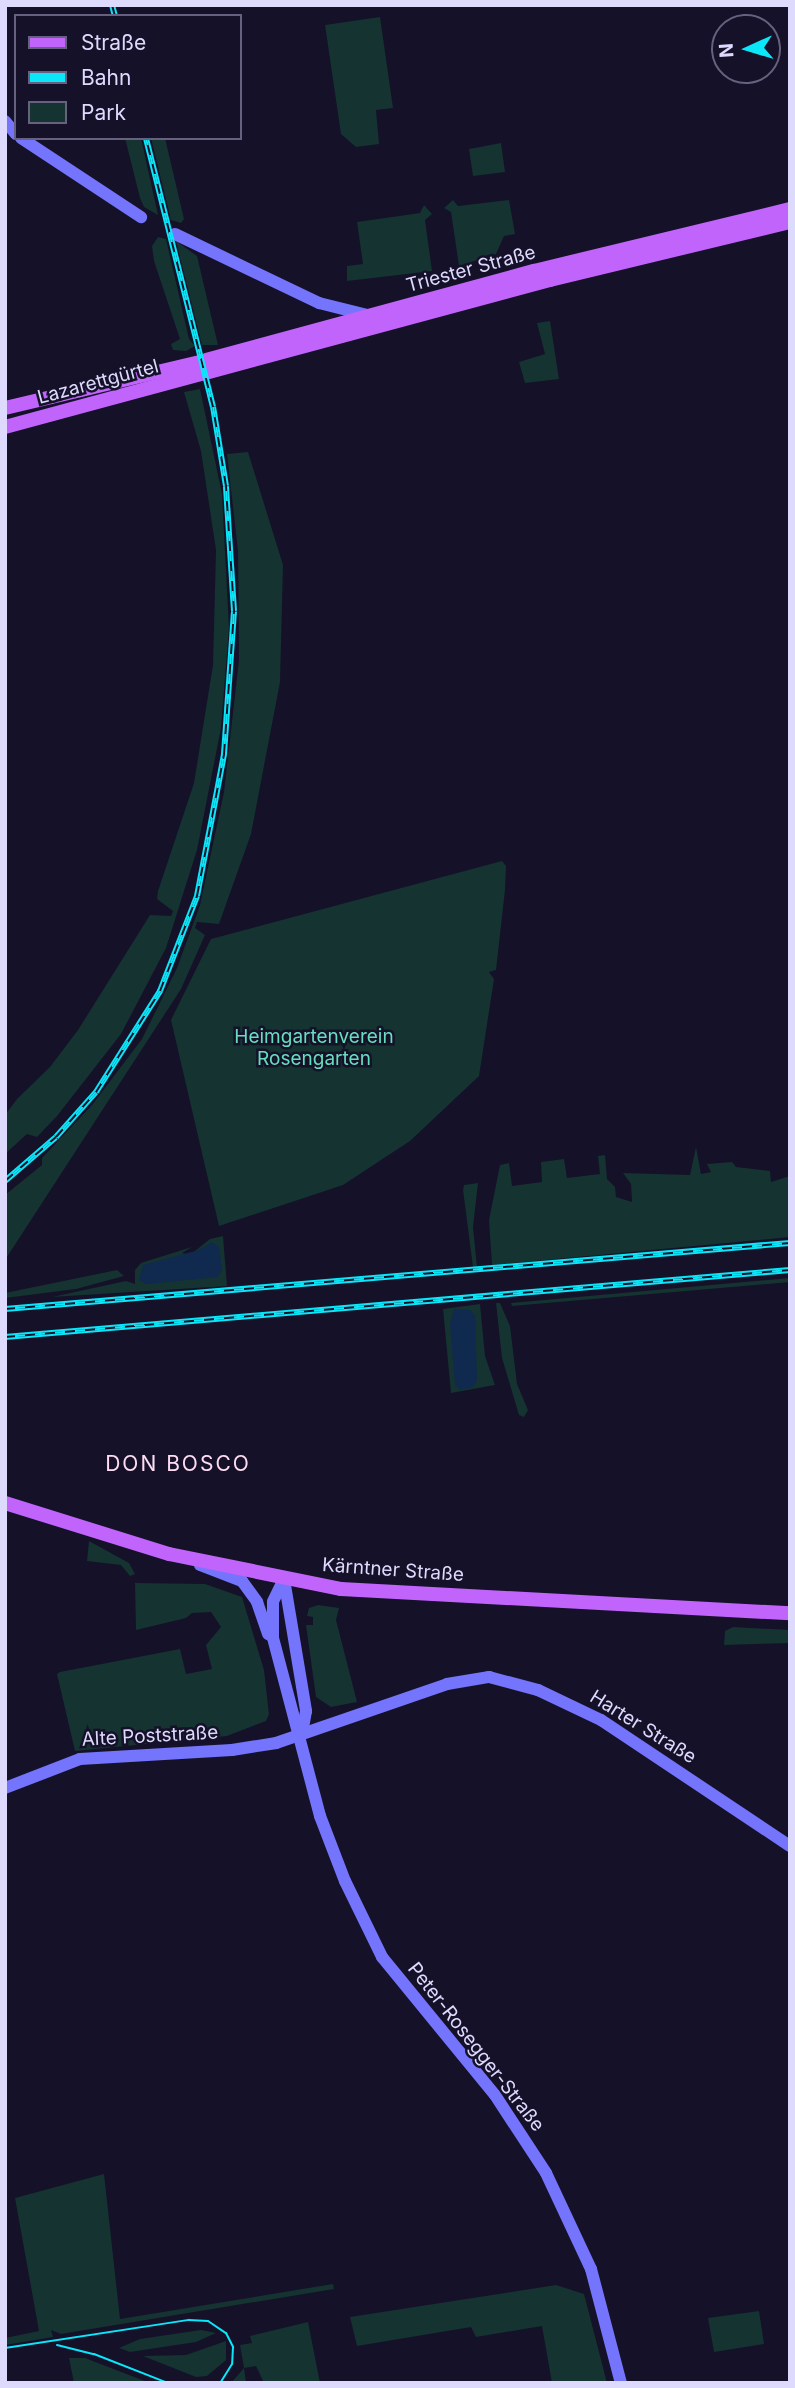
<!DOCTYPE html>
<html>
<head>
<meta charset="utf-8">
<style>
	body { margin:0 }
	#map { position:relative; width:795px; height:2388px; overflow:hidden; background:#151129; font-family:Inter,sans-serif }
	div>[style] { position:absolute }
	.green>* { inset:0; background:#143331 }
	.water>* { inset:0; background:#10294e }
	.secondary>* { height:12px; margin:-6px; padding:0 6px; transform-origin:6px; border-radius:6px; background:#7474fc }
	.primary>* { height:14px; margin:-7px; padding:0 7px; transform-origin:7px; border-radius:7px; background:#c064fb }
	.tram>* { height:2px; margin:-1px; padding:0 1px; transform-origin:1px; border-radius:1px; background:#0be6f9 }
	.rail>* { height:6px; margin-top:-3px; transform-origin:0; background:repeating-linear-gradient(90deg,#151129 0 10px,#0be6f9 0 20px); box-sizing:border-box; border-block:2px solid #0be6f9 }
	span { translate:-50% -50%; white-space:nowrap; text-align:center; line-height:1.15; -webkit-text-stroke:5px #151129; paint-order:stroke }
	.street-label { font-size:19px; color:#dedafe }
	.park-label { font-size:19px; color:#66debe }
	.neighbourhood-label { font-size:21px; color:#fedcf2; letter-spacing:2px }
	.frame { position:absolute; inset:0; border:7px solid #dedafe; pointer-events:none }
	.legend { position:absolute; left:14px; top:14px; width:228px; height:126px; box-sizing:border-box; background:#151129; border:2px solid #65617e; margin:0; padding:9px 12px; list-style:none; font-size:21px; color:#dedafe }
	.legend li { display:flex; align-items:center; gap:14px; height:35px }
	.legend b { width:35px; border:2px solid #65617e }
	.north { position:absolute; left:711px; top:14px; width:70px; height:70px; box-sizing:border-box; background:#151129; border:2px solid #65617e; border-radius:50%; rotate:266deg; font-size:19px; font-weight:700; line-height:28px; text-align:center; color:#dedafe }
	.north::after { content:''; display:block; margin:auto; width:24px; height:32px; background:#0be6f9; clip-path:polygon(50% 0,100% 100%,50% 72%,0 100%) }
</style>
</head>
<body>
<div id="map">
	<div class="green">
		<i style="clip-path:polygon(380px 17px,393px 108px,376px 110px,379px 144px,356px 147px,341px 134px,325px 25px)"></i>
		<i style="clip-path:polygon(125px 138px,141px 138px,158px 215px,144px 207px,140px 198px)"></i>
		<i style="clip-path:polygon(151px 138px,165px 138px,184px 219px,181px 223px,171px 220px)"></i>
		<i style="clip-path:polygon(501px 143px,505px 172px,473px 176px,469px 149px)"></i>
		<i style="clip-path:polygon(453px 200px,458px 206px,509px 200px,515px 234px,504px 236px,496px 254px,459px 266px,451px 212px,444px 208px)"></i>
		<i style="clip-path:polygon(424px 205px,432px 214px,425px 220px,432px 271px,347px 281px,347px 266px,363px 264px,357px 222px,420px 213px)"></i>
		<i style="clip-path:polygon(158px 237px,166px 239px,189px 339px,195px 346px,186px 351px,173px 350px,171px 344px,180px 339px,154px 261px,152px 246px)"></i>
		<i style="clip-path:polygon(176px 241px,197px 256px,218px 345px,202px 345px)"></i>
		<i style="clip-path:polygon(550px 321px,559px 379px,525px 383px,519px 362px,545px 354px,537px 323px)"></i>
		<i style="clip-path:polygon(200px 389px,222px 494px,229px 628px,221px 728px,197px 850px,166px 948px,121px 1034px,57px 1116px,37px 1137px,27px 1134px,5px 1154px,5px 1115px,17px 1099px,50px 1067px,78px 1030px,150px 915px,171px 916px,173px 911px,157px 899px,158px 891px,194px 783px,213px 665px,216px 550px,201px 451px,184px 392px)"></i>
		<i style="clip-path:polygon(248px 452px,283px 565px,280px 682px,251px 834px,219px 924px,197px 922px,195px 928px,205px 935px,181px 989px,5px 1260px,5px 1195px,42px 1165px,42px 1158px,92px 1105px,142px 1039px,177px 968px,200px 905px,224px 792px,239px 660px,238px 551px,227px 454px)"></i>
		<i style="clip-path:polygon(502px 861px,506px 866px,505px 890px,496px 970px,489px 972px,494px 979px,479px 1076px,410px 1141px,343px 1185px,219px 1226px,171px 1020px,211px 939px)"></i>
		<i style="clip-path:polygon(696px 1147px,701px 1174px,711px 1172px,707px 1164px,732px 1162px,736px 1167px,770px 1171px,771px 1182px,790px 1176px,790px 1237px,492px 1265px,489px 1220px,500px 1165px,509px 1163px,512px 1186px,542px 1182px,541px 1162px,564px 1159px,567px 1178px,600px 1174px,598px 1156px,605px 1155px,607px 1179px,615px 1187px,616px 1197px,632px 1202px,631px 1184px,623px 1173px,690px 1175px)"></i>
		<i style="clip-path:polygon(478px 1183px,473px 1227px,477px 1267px,473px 1267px,463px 1190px,464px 1185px)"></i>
		<i style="clip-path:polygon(223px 1236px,227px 1286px,52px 1297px,126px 1281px,135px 1284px,135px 1270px,141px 1263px,192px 1247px,182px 1253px,190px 1255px,210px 1239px)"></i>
		<i style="clip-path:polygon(117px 1270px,124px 1276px,76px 1289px,5px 1298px,5px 1293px)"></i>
		<i style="clip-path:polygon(790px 1278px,790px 1282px,512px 1306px,511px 1303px)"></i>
		<i style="clip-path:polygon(496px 1303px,500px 1303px,510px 1326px,517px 1384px,528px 1410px,524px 1417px,519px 1415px,502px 1358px)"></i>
		<i style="clip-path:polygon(480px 1304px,485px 1356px,495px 1385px,451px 1393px,443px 1309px)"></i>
		<i style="clip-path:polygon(89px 1541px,129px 1563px,135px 1574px,130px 1576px,121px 1565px,87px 1561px)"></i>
		<i style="clip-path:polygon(135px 1583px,205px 1584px,242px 1597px,264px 1670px,269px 1714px,266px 1721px,227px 1736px,75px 1751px,57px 1674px,60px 1672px,180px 1649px,186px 1674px,212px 1669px,206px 1645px,221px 1627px,211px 1612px,192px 1613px,186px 1618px,136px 1630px)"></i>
		<i style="clip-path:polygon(318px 1605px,339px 1608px,336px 1620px,357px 1702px,331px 1707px,316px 1697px,306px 1625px,313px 1625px,313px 1617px,307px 1616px,309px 1608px)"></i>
		<i style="clip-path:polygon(733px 1627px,790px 1630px,790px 1643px,724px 1645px,725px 1631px)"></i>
		<i style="clip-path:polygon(104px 2174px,120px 2319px,333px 2284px,334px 2289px,61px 2334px,51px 2330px,53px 2337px,5px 2345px,5px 2338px,39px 2331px,15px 2198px)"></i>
		<i style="clip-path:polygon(556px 2285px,584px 2294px,607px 2383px,552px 2383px,542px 2326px,476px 2337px,471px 2327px,357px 2346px,350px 2317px)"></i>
		<i style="clip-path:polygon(759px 2311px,764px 2344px,714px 2352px,708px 2318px)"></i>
		<i style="clip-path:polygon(308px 2322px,320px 2383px,264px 2383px,256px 2366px,244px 2368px,246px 2383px,231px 2383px,244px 2368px,240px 2345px,252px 2343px,250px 2336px)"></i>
		<i style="clip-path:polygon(201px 2330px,216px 2333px,196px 2342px,130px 2352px,119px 2348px,140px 2339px)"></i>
		<i style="clip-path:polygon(226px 2341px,226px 2360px,207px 2376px,196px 2377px,143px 2356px,186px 2355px)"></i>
		<i style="clip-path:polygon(69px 2358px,85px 2358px,150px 2383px,74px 2383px)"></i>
	</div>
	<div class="water">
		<i style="clip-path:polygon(212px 1242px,219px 1247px,222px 1270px,218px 1277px,146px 1284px,139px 1280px,143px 1265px,199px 1250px)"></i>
		<i style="clip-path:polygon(454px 1309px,470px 1310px,475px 1316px,477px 1380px,473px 1387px,460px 1390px,455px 1384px,450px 1324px)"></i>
	</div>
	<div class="secondary">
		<i style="left:5px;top:121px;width:17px;rotate:50deg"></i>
		<i style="left:21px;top:138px;width:144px;rotate:33.4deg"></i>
		<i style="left:175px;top:234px;width:160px;rotate:25.6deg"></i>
		<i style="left:319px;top:303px;width:49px;rotate:14deg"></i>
		<i style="left:200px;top:1565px;width:45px;rotate:20.9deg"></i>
		<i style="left:242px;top:1581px;width:26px;rotate:54deg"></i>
		<i style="left:257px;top:1602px;width:34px;rotate:71deg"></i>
		<i style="left:284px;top:1579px;width:25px;rotate:116deg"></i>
		<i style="left:273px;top:1602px;width:36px;rotate:90deg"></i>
		<i style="left:273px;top:1638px;width:184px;rotate:75.2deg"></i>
		<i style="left:320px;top:1816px;width:70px;rotate:69deg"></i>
		<i style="left:345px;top:1881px;width:85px;rotate:64deg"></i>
		<i style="left:382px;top:1957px;width:178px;rotate:50.7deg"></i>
		<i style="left:495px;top:2095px;width:93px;rotate:56.8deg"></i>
		<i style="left:546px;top:2173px;width:106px;rotate:64.9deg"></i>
		<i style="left:591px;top:2269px;width:118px;rotate:75.3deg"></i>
		<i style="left:284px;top:1579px;width:134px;rotate:80.5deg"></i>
		<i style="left:306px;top:1711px;width:23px;rotate:100deg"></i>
		<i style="left:5px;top:1788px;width:80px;rotate:-21.1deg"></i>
		<i style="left:80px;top:1759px;width:152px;rotate:-3.4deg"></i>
		<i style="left:232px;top:1750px;width:45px;rotate:-9deg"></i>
		<i style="left:276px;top:1743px;width:181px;rotate:-19deg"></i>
		<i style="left:447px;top:1684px;width:43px;rotate:-9.5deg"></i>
		<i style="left:489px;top:1677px;width:51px;rotate:14.9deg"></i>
		<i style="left:538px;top:1690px;width:70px;rotate:25.5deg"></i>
		<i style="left:601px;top:1720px;width:227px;rotate:33.7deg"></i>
	</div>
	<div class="primary">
		<i style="left:206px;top:360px;width:340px;rotate:-15.2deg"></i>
		<i style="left:534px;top:271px;width:263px;rotate:-13.6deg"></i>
		<i style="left:209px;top:372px;width:353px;rotate:-15.1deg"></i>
		<i style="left:550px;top:280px;width:247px;rotate:-13.6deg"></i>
		<i style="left:5px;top:408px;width:199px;rotate:-13.3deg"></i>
		<i style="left:5px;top:427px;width:204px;rotate:-15.1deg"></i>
		<i style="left:5px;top:1503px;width:172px;rotate:17.3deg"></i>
		<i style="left:169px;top:1554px;width:176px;rotate:11.5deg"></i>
		<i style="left:341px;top:1589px;width:450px;rotate:3.1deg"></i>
	</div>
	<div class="tram">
		<i style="left:57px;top:2345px;width:38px;rotate:14deg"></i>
		<i style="left:94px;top:2354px;width:79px;rotate:21.4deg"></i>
		<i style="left:5px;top:2348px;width:186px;rotate:-8.7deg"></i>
		<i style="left:189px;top:2320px;width:19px;rotate:3deg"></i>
		<i style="left:208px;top:2321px;width:22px;rotate:34deg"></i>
		<i style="left:226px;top:2333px;width:16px;rotate:63deg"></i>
		<i style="left:233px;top:2347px;width:17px;rotate:93deg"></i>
		<i style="left:232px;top:2364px;width:22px;rotate:122deg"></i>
	</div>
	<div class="rail">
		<i style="left:112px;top:5px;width:11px;rotate:75deg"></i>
		<i style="left:5px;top:1181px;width:67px;rotate:-40.8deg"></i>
		<i style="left:56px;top:1137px;width:60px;rotate:-48.4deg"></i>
		<i style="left:96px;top:1092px;width:120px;rotate:-57.6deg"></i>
		<i style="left:160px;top:991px;width:102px;rotate:-68.7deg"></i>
		<i style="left:197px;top:896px;width:145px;rotate:-79.2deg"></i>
		<i style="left:224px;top:754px;width:143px;rotate:-86deg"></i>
		<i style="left:234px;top:611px;width:125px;rotate:-93.7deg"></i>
		<i style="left:226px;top:486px;width:80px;rotate:-99.3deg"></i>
		<i style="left:213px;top:407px;width:277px;rotate:-104deg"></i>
		<i style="left:5px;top:1309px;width:788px;rotate:-4.81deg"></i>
		<i style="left:5px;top:1337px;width:788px;rotate:-4.88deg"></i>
	</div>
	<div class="street-label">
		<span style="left:471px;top:269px;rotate:-15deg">Triester Straße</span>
		<span style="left:98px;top:382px;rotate:-15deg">Lazarettgürtel</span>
		<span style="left:393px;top:1570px;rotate:4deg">Kärntner Straße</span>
		<span style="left:643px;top:1727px;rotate:32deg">Harter Straße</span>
		<span style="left:150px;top:1736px;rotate:-3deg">Alte Poststraße</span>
		<span style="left:476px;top:2047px;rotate:52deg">Peter-Rosegger-Straße</span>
	</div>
	<div class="park-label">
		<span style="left:314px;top:1048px">Heimgartenverein<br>Rosengarten</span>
	</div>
	<div class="neighbourhood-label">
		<span style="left:178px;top:1464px">DON BOSCO</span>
	</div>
	<div class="frame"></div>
	<ul class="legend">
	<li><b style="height:9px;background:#c064fb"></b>Straße</li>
	<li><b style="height:9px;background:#0be6f9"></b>Bahn</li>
	<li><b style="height:19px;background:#143331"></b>Park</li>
	</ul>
	<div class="north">N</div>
</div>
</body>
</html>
